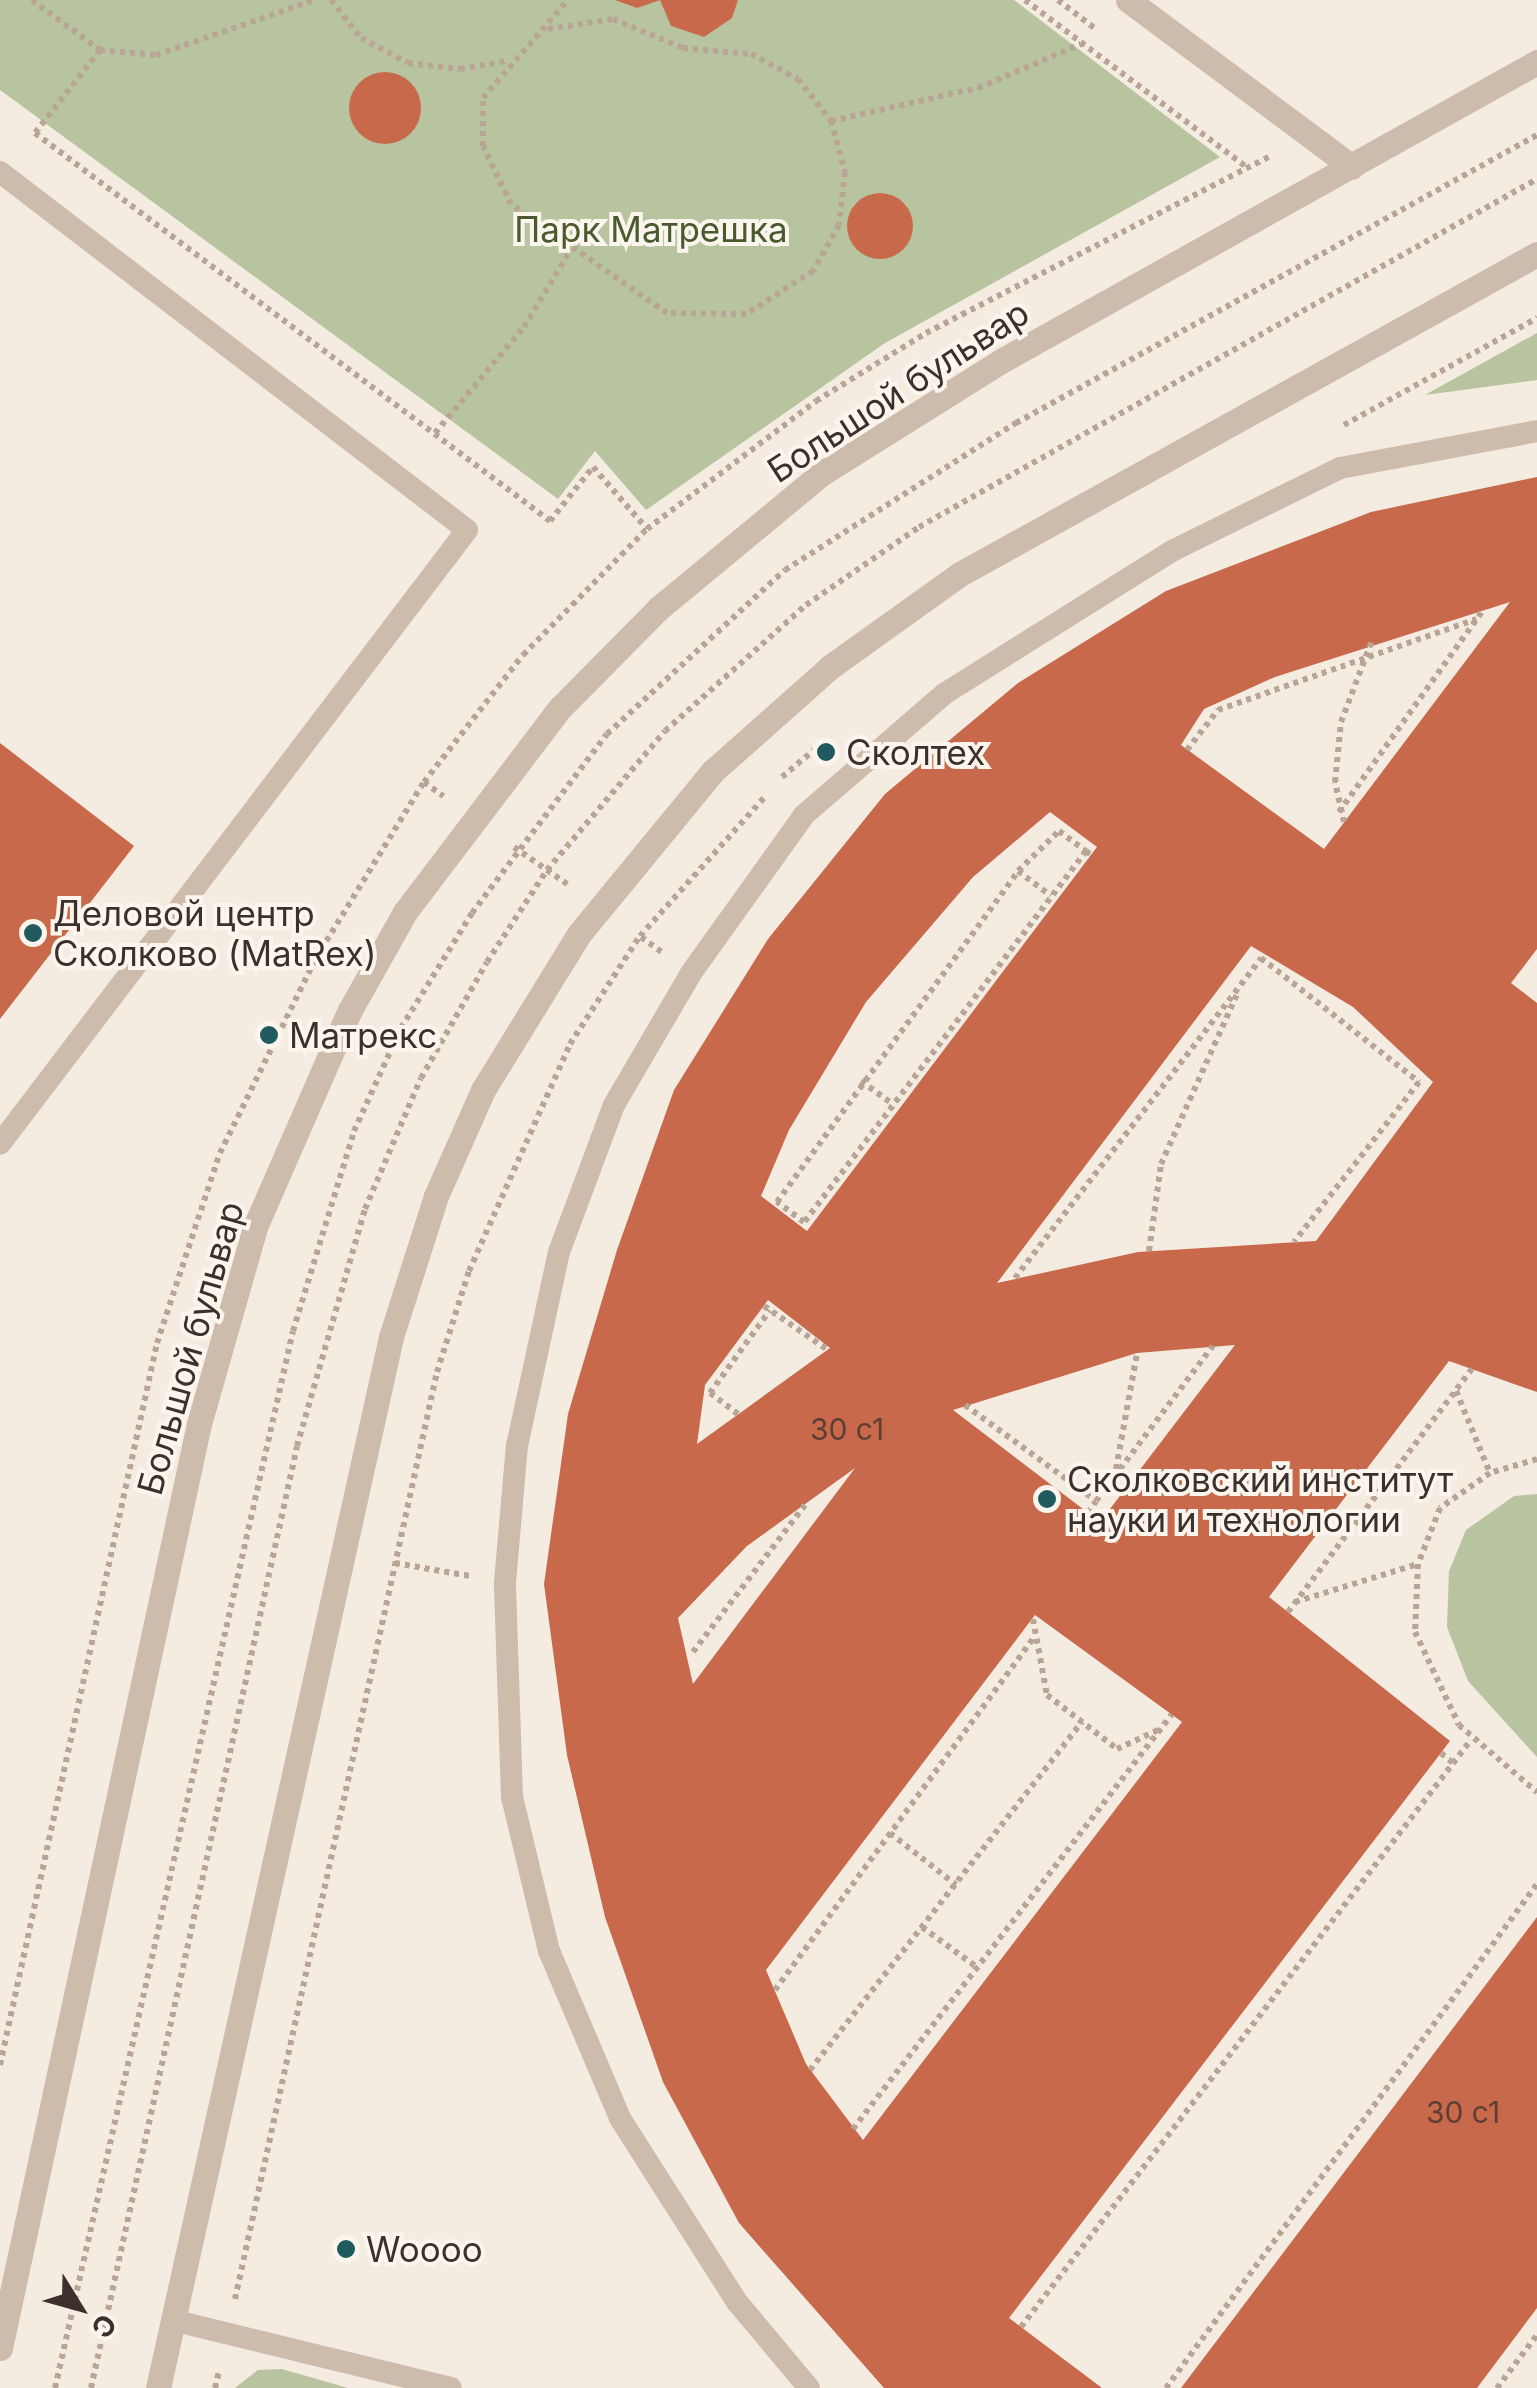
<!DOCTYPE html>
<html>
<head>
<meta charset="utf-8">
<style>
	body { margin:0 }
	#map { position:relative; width:1537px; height:2388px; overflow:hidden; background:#f4ebe1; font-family:Inter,sans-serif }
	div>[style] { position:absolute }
	.green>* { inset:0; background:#b8c4a0 }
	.building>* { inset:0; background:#c8694b }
	.round { border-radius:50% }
	.path>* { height:6px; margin-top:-3px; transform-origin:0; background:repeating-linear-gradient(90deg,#b9a596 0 5px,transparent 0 10px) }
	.service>* { height:22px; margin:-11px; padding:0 11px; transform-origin:11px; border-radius:11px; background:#cdbbac }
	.minor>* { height:25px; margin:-12.5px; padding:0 12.5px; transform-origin:12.5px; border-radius:12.5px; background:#cdbbac }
	.dots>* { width:28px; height:28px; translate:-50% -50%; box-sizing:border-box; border:5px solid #fbf5ee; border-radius:50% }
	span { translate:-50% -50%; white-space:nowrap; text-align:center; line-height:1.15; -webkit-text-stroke:8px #fbf5ee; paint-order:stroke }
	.number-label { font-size:30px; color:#5e3e33 }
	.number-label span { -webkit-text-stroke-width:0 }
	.park-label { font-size:35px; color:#4a5a2e }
	.street-label { font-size:35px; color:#3b302b }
	.poi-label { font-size:35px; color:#3b302b }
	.left { translate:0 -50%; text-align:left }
	.north { position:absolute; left:30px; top:2258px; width:100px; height:100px; -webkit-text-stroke:8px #fbf5ee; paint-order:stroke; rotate:127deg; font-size:28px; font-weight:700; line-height:40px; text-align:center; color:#3b302b }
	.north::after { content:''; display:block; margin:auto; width:35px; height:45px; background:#3b302b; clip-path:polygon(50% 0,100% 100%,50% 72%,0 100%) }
</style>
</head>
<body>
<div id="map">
	<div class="green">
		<i style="clip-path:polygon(0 0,1014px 0,1220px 157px,885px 343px,646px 510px,595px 451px,558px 499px,0 90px)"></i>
		<i style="clip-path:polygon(1537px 333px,1537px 380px,1425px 395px)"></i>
		<i style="clip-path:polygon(1537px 1494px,1537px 1757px,1468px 1681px,1447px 1627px,1449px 1571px,1466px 1530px,1514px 1496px)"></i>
		<i style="clip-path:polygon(282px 2369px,348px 2388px,235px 2388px,258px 2370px)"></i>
	</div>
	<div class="building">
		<i style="clip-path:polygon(615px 0,738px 0,732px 18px,704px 37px,671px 26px,660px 0,637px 8px)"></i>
		<i class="round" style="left:349px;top:72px;width:72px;height:72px"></i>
		<i class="round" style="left:847px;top:193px;width:66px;height:66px"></i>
		<i style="clip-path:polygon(evenodd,1537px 477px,1537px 949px,1511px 983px,1537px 1003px,1537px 1392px,1449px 1361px,1269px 1597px,1450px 1741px,1009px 2318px,1102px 2388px,884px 2388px,739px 2223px,663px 2082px,605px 1917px,567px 1755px,544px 1584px,568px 1414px,617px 1250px,674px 1090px,768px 939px,885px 794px,1018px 683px,1166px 591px,1371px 512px,1537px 477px,1510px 602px,1324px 849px,1181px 745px,1204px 709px,1275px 677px,1510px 602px,1537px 477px,1050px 812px,1097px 847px,807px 1231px,761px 1196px,789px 1130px,866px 1002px,973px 877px,1050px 812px,1537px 477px,1251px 946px,1353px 1007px,1433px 1082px,1316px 1241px,1138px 1252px,997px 1283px,1251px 946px,1537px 477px,768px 1300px,830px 1348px,697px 1444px,705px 1385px,768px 1300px,1537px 477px,1235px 1345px,1100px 1522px,953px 1410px,1137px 1353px,1235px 1345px,1537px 477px,855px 1468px,693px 1684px,678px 1618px,747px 1546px,855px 1468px,1537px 477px,1035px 1615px,1182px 1722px,863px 2140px,806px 2064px,766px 1970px,1035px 1615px)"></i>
		<i style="clip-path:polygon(0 743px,134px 846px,0 1019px)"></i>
		<i style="clip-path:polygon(1537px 1917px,1537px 2308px,1477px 2388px,1181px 2388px)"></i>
	</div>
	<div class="path">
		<i style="left:32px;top:0;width:84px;rotate:36.3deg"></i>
		<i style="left:100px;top:50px;width:56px;rotate:5.1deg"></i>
		<i style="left:156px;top:55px;width:168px;rotate:-19.1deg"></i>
		<i style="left:331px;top:0;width:48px;rotate:51.7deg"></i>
		<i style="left:361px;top:38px;width:53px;rotate:28deg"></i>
		<i style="left:408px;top:63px;width:52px;rotate:6.6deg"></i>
		<i style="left:460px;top:69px;width:48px;rotate:-9.7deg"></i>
		<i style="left:1025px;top:0;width:278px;rotate:37deg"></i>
		<i style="left:1058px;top:0;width:49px;rotate:37.6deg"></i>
		<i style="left:548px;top:29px;width:66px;rotate:-8.7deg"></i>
		<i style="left:613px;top:19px;width:76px;rotate:22.5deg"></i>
		<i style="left:683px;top:48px;width:68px;rotate:5deg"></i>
		<i style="left:751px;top:54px;width:53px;rotate:28deg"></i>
		<i style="left:798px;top:79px;width:53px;rotate:51.8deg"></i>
		<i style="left:831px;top:121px;width:53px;rotate:74.6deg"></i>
		<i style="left:845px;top:172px;width:53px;rotate:96.5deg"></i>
		<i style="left:839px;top:225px;width:53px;rotate:119.5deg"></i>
		<i style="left:813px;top:271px;width:80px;rotate:147.3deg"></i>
		<i style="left:746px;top:314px;width:79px;rotate:-179.3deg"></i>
		<i style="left:667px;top:313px;width:190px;rotate:-145.1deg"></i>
		<i style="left:511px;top:204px;width:64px;rotate:-115.8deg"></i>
		<i style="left:483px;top:146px;width:48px;rotate:-90deg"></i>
		<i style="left:483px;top:98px;width:130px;rotate:-49.1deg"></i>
		<i style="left:100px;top:50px;width:105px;rotate:128.1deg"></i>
		<i style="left:35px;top:133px;width:645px;rotate:36.99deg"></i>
		<i style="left:550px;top:521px;width:69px;rotate:-51.5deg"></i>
		<i style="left:593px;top:467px;width:82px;rotate:48.9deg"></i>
		<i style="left:831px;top:121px;width:151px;rotate:-12.7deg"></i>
		<i style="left:978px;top:88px;width:112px;rotate:-23.1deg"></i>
		<i style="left:1344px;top:425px;width:221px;rotate:-29deg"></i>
		<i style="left:435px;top:433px;width:138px;rotate:-50deg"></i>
		<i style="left:524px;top:327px;width:89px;rotate:-58.8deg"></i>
		<i style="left:1187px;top:750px;width:51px;rotate:-52.2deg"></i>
		<i style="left:1218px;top:710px;width:274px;rotate:-19.4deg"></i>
		<i style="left:782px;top:777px;width:57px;rotate:-40.1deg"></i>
		<i style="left:424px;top:782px;width:24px;rotate:36deg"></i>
		<i style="left:1339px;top:812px;width:249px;rotate:-54.5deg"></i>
		<i style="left:1344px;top:822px;width:41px;rotate:-102.7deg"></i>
		<i style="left:1335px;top:782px;width:60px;rotate:-84.3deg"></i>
		<i style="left:1341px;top:722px;width:85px;rotate:-69.2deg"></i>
		<i style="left:514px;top:847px;width:68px;rotate:34.9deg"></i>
		<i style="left:1086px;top:851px;width:466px;rotate:127.2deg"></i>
		<i style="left:804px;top:1222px;width:34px;rotate:-143deg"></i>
		<i style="left:777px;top:1202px;width:409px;rotate:-53.9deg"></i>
		<i style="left:1018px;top:871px;width:57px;rotate:-44.3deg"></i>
		<i style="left:1059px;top:831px;width:34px;rotate:37deg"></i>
		<i style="left:1086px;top:851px;width:6px;rotate:39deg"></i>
		<i style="left:1018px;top:871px;width:41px;rotate:37.1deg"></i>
		<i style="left:641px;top:937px;width:27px;rotate:36deg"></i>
		<i style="left:861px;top:1081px;width:39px;rotate:36deg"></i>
		<i style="left:1149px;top:1251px;width:88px;rotate:-82.1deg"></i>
		<i style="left:1161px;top:1164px;width:186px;rotate:-65.9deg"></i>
		<i style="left:1015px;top:1278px;width:404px;rotate:-52.4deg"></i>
		<i style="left:1261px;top:958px;width:201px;rotate:38.1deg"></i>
		<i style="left:1419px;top:1082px;width:203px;rotate:128deg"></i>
		<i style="left:764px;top:1306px;width:78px;rotate:34.5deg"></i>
		<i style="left:1456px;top:1391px;width:89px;rotate:67.5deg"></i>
		<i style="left:965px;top:1405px;width:162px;rotate:36.2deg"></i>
		<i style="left:1096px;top:1501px;width:194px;rotate:-53deg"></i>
		<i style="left:738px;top:1414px;width:35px;rotate:-143deg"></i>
		<i style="left:710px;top:1393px;width:102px;rotate:-54.1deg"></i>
		<i style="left:1537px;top:1459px;width:49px;rotate:163.4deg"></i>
		<i style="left:1490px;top:1473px;width:61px;rotate:145deg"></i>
		<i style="left:1440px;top:1508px;width:60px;rotate:111.4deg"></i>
		<i style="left:1418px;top:1564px;width:68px;rotate:92.5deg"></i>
		<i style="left:1415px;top:1632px;width:103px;rotate:64.7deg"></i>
		<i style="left:1459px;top:1725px;width:103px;rotate:40.7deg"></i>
		<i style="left:1116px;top:1469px;width:118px;rotate:-79.7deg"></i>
		<i style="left:1088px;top:1513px;width:14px;rotate:-56deg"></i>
		<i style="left:395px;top:1563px;width:76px;rotate:9.8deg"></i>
		<i style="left:1295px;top:1602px;width:129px;rotate:-17.2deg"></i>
		<i style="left:1288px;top:1612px;width:305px;rotate:-52.9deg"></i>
		<i style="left:1033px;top:1619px;width:77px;rotate:79.6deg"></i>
		<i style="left:1047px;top:1695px;width:88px;rotate:37.6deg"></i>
		<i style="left:1117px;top:1749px;width:47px;rotate:-24.9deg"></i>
		<i style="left:693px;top:1652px;width:185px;rotate:-52.7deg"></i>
		<i style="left:1441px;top:1753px;width:16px;rotate:40deg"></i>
		<i style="left:890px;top:1833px;width:84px;rotate:38.2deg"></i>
		<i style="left:922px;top:1927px;width:69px;rotate:36.2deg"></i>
		<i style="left:775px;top:1990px;width:438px;rotate:-53.7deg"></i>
		<i style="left:0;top:2065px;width:739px;rotate:-77.73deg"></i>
		<i style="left:157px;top:1343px;width:200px;rotate:-71.7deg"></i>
		<i style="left:220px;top:1153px;width:217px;rotate:-63.8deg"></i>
		<i style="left:316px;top:958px;width:206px;rotate:-58.5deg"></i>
		<i style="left:424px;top:782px;width:161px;rotate:-52.1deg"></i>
		<i style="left:523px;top:655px;width:177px;rotate:-45.5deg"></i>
		<i style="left:647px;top:529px;width:212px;rotate:-37.1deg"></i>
		<i style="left:816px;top:401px;width:129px;rotate:-31.7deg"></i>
		<i style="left:926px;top:333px;width:388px;rotate:-27.2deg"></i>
		<i style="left:810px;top:2070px;width:442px;rotate:-52deg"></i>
		<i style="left:853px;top:2129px;width:523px;rotate:-52.45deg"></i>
		<i style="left:235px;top:2299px;width:949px;rotate:-77.71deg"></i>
		<i style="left:437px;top:1372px;width:106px;rotate:-72.4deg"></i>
		<i style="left:469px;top:1271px;width:248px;rotate:-66deg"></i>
		<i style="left:570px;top:1044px;width:129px;rotate:-57.1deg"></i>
		<i style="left:640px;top:936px;width:186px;rotate:-48.1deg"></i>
		<i style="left:1021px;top:2327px;width:740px;rotate:-52.53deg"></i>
		<i style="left:55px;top:2388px;width:1083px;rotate:-77.31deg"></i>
		<i style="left:293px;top:1331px;width:209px;rotate:-73deg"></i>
		<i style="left:354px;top:1131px;width:113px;rotate:-65.5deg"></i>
		<i style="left:401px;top:1028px;width:135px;rotate:-58.3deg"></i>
		<i style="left:472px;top:913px;width:224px;rotate:-53deg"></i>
		<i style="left:607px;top:734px;width:242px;rotate:-42.7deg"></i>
		<i style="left:785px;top:570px;width:274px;rotate:-32.5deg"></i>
		<i style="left:1016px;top:423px;width:595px;rotate:-28.93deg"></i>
		<i style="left:91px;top:2388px;width:964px;rotate:-77.66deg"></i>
		<i style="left:297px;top:1446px;width:247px;rotate:-74deg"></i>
		<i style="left:365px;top:1209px;width:142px;rotate:-66.9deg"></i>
		<i style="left:421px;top:1078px;width:133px;rotate:-60.4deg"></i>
		<i style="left:487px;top:962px;width:110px;rotate:-56.9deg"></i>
		<i style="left:547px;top:870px;width:182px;rotate:-49.7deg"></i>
		<i style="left:665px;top:731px;width:189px;rotate:-41.8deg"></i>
		<i style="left:806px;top:605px;width:137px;rotate:-34.6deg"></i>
		<i style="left:919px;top:527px;width:709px;rotate:-29.38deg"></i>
		<i style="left:215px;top:2388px;width:18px;rotate:-77deg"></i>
		<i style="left:1166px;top:2388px;width:626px;rotate:-53.64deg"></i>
		<i style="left:1497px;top:2388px;width:66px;rotate:-53deg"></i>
	</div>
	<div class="service">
		<i style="left:0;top:172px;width:588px;rotate:37.47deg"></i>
		<i style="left:467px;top:530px;width:771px;rotate:127.26deg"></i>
		<i style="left:172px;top:2320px;width:287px;rotate:13.7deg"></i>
		<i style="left:809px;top:2388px;width:112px;rotate:-129.9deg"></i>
		<i style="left:737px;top:2302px;width:218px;rotate:-122.5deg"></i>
		<i style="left:620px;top:2118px;width:181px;rotate:-113deg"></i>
		<i style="left:549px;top:1951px;width:158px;rotate:-103.5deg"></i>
		<i style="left:512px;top:1797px;width:215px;rotate:-91.9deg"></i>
		<i style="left:505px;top:1582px;width:137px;rotate:-85deg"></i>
		<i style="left:517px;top:1446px;width:198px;rotate:-77.8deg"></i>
		<i style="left:559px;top:1252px;width:157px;rotate:-69.5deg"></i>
		<i style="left:614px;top:1105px;width:153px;rotate:-59.7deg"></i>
		<i style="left:691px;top:973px;width:194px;rotate:-54.4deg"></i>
		<i style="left:804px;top:815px;width:185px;rotate:-40.8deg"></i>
		<i style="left:944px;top:694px;width:271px;rotate:-32.1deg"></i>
		<i style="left:1174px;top:550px;width:185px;rotate:-26.3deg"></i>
		<i style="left:1340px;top:468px;width:200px;rotate:-10.6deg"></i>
	</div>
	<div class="minor">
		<i style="left:1128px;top:0;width:279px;rotate:36.7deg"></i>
		<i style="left:0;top:2348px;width:945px;rotate:-77.85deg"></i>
		<i style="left:199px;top:1424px;width:205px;rotate:-74.1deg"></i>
		<i style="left:255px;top:1227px;width:237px;rotate:-66.4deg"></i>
		<i style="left:350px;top:1010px;width:112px;rotate:-60.7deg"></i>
		<i style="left:405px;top:912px;width:256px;rotate:-52.8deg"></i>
		<i style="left:560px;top:708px;width:141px;rotate:-45.3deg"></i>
		<i style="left:659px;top:608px;width:210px;rotate:-39.6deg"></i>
		<i style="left:821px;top:474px;width:215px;rotate:-32.1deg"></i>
		<i style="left:1003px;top:360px;width:612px;rotate:-29.16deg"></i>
		<i style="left:158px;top:2388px;width:1077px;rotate:-77.5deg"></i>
		<i style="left:391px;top:1337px;width:148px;rotate:-72.3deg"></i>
		<i style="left:436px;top:1196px;width:116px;rotate:-66.1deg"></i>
		<i style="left:483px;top:1090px;width:183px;rotate:-58.4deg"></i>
		<i style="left:579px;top:934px;width:211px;rotate:-50.6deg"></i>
		<i style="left:713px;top:771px;width:157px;rotate:-41.6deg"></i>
		<i style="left:830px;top:667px;width:160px;rotate:-35.6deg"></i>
		<i style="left:960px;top:574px;width:660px;rotate:-29.01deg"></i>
	</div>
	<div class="dots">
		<i style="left:826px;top:752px;background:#1f5a5e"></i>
		<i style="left:33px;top:933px;background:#1f5a5e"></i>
		<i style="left:269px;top:1035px;background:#1f5a5e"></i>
		<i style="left:1047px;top:1499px;background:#1f5a5e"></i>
		<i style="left:346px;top:2249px;background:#1f5a5e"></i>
	</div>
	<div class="number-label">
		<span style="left:847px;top:1429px">30 с1</span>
		<span style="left:1463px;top:2112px">30 с1</span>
	</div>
	<div class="park-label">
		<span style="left:651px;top:229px">Парк Матрешка</span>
	</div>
	<div class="street-label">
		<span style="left:898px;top:391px;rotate:-33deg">Большой бульвар</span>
		<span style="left:190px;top:1348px;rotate:-74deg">Большой бульвар</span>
	</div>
	<div class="poi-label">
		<span class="left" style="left:846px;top:752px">Сколтех</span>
		<span class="left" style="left:53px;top:933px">Деловой центр<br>Сколково (MatRex)</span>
		<span class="left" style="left:289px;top:1035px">Матрекс</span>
		<span class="left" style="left:1067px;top:1499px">Сколковский институт<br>науки и технологии</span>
		<span class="left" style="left:366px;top:2249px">Woooo</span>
	</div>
	<div class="north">С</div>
</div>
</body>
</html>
